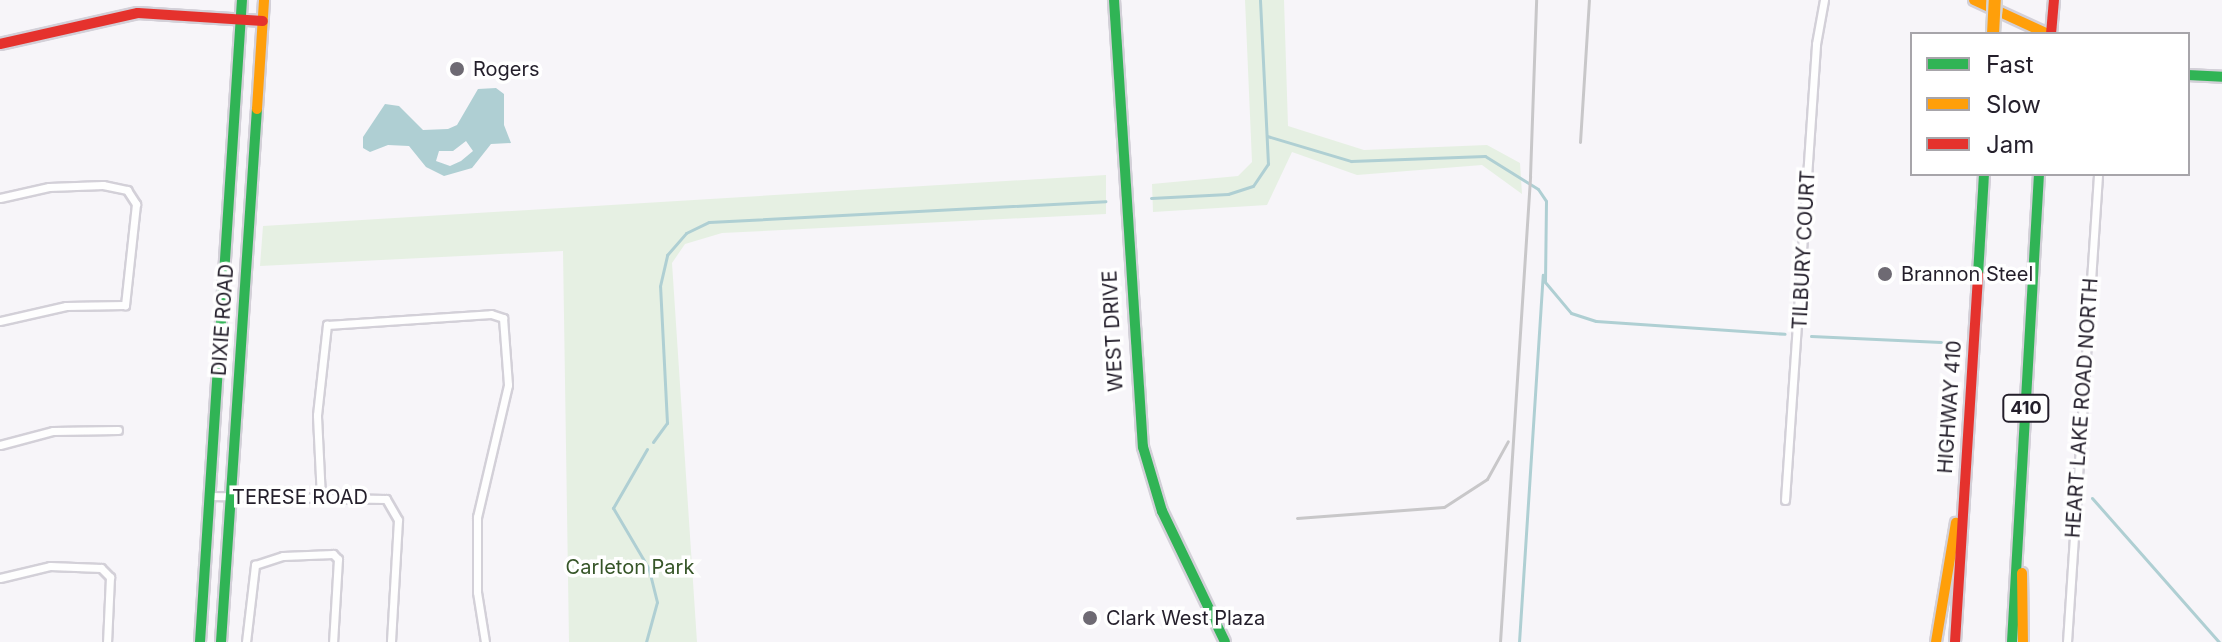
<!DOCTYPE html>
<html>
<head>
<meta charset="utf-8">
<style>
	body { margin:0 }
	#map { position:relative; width:2222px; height:642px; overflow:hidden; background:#f7f5f9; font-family:Inter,sans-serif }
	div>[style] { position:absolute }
	.green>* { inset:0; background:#e6f0e3 }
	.water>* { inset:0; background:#afcfd3 }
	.stream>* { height:3px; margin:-1.5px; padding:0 1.5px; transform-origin:1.5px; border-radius:1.5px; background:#afcfd3 }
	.roads { filter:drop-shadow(2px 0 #d3d0d8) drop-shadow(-2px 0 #d3d0d8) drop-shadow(0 2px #d3d0d8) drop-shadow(0 -2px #d3d0d8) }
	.street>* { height:7px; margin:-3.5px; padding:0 3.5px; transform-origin:3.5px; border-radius:3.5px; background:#fefefe }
	.fast>* { height:10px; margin:-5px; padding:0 5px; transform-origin:5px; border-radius:5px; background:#30b455 }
	.slow>* { height:10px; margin:-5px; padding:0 5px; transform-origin:5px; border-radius:5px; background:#ff9f0a }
	.jam>* { height:10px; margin:-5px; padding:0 5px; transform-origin:5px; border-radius:5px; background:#e5322d }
	.rail>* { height:3px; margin:-1.5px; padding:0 1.5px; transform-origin:1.5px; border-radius:1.5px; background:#c8c7c9 }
	.bridges { filter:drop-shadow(2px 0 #d4d3d6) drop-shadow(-2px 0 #d4d3d6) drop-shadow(0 2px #d4d3d6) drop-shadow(0 -2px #d4d3d6) }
	.slow-bridge>* { height:12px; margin:-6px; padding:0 6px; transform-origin:6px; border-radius:6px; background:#ff9f0a }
	.dots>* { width:22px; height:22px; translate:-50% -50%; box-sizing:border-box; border:4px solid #fff; border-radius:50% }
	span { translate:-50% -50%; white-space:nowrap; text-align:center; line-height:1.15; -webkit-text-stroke:7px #fff; paint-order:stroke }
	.shield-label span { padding:2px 6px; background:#fff; border:2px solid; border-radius:6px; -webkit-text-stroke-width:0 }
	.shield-label { font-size:18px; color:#241f2b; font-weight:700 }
	.poi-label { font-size:20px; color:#241f2b }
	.left { translate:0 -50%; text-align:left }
	.street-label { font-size:20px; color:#241f2b }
	.park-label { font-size:20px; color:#365528 }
	.legend { position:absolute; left:1910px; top:32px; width:280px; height:144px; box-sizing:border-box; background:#fff; border:2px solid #a7a5aa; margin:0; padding:10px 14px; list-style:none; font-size:24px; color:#241f2b }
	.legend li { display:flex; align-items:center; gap:16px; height:40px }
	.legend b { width:40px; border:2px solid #a7a5aa }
</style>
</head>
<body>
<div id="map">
	<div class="green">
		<i style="clip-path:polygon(1245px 0,1284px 0,1288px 126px,1364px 150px,1487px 145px,1520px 163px,1522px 194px,1482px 165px,1357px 175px,1292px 152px,1267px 205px,1153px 212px,1152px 184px,1238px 176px,1252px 162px)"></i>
		<i style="clip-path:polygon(1106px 175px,1106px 214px,722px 233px,685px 244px,672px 263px,697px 642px,569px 642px,563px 251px,260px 266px,263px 226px)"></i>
	</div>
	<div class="water">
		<i style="clip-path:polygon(evenodd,496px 88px,504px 94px,504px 125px,511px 143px,491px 144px,472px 168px,444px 176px,426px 167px,409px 146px,388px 145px,370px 152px,363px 148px,363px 137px,385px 104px,399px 106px,423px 130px,448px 129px,457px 125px,478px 89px,496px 88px,466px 141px,473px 151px,461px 161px,450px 166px,436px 161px,439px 151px,453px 151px,466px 141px)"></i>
	</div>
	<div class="stream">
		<i style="left:1267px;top:136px;width:88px;rotate:16.6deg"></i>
		<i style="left:1351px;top:161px;width:134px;rotate:-2.1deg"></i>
		<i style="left:1485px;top:156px;width:62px;rotate:31.9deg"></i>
		<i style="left:1538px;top:189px;width:14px;rotate:56deg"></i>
		<i style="left:1546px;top:201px;width:81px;rotate:90.7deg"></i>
		<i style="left:1545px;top:282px;width:40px;rotate:50deg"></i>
		<i style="left:1571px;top:313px;width:26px;rotate:18deg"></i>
		<i style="left:1596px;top:321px;width:189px;rotate:3.9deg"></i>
		<i style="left:1151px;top:198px;width:77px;rotate:-3deg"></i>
		<i style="left:1228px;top:194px;width:26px;rotate:-18deg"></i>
		<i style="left:1253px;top:186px;width:27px;rotate:-56deg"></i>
		<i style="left:1268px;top:164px;width:164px;rotate:-92.8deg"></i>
		<i style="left:1811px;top:336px;width:130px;rotate:2.6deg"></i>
		<i style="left:653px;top:442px;width:24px;rotate:-54deg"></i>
		<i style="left:667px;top:423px;width:137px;rotate:-92.9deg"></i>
		<i style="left:660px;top:286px;width:32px;rotate:-77deg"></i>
		<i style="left:667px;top:255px;width:29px;rotate:-49deg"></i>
		<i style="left:686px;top:233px;width:25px;rotate:-26deg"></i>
		<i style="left:709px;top:222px;width:397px;rotate:-3deg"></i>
		<i style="left:2092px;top:498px;width:192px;rotate:48.6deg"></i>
		<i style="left:646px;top:642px;width:41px;rotate:-74.6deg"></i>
		<i style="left:657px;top:602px;width:34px;rotate:-104deg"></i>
		<i style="left:649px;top:569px;width:71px;rotate:-120.5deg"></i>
		<i style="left:613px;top:508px;width:68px;rotate:-60deg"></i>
		<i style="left:1519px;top:642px;width:368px;rotate:-86.3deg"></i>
	</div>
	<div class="roads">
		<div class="street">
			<i style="left:0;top:198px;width:50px;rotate:-12.7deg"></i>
			<i style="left:49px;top:187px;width:54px;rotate:-2.1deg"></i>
			<i style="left:103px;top:185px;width:25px;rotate:12deg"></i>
			<i style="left:127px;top:190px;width:17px;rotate:57deg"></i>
			<i style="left:136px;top:204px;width:102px;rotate:96.2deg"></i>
			<i style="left:125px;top:305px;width:59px;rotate:179deg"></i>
			<i style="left:66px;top:306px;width:68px;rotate:167.2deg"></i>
			<i style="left:0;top:445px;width:55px;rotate:-14.8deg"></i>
			<i style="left:53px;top:431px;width:65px;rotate:-0.9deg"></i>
			<i style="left:210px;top:496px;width:176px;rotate:1deg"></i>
			<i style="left:386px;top:499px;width:24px;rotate:60deg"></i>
			<i style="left:398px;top:520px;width:122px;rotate:93.3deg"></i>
			<i style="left:321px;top:498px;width:83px;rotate:-92.8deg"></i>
			<i style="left:317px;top:415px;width:91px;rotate:-83.7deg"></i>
			<i style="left:327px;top:325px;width:164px;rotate:-3.8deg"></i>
			<i style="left:491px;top:314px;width:13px;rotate:18deg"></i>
			<i style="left:503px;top:318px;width:67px;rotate:85.7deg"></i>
			<i style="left:508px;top:385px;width:136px;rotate:103.2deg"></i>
			<i style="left:477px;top:517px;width:75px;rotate:90deg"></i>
			<i style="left:477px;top:592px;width:51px;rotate:80.9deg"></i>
			<i style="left:1785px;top:500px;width:457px;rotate:-86.1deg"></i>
			<i style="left:1816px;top:44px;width:45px;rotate:-79.7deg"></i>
			<i style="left:0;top:578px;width:51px;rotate:-13.5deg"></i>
			<i style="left:50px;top:566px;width:51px;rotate:2.2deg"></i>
			<i style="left:101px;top:568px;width:13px;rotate:45deg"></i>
			<i style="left:110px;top:577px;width:65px;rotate:92.6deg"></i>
			<i style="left:246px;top:642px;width:78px;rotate:-83.3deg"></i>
			<i style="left:255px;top:565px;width:29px;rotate:-18deg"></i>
			<i style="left:283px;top:556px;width:50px;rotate:-2.3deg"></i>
			<i style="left:333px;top:554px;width:7px;rotate:45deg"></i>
			<i style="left:338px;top:559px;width:83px;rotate:93.4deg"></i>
			<i style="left:2067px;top:642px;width:469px;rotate:-86.2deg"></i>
		</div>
		<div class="fast">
			<i style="left:1114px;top:0;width:448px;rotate:86.3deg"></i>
			<i style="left:1143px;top:447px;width:67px;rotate:73.5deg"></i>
			<i style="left:1162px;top:511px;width:145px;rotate:64.3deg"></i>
			<i style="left:2188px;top:75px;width:34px;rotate:3deg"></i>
			<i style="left:1978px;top:275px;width:101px;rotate:-86.6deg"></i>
			<i style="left:200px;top:642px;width:643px;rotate:-86.26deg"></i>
			<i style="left:221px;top:642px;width:534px;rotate:-86.14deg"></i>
			<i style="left:2012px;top:642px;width:469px;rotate:-86.7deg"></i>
		</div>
		<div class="slow">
			<i style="left:1974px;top:0;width:81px;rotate:24.7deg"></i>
			<i style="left:257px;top:109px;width:109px;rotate:-86.3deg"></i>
			<i style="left:2022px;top:573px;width:69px;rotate:89.2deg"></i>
			<i style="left:1936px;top:642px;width:121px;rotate:-80.5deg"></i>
		</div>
		<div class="jam">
			<i style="left:2051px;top:34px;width:34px;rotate:-85deg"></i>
			<i style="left:0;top:44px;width:141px;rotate:-12.7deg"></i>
			<i style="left:138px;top:13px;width:125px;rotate:3.7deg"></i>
			<i style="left:1955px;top:642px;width:368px;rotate:-86.4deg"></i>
		</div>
	</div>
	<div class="rail">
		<i style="left:1580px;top:142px;width:142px;rotate:-86.4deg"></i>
		<i style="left:1297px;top:518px;width:147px;rotate:-4.3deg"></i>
		<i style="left:1444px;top:507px;width:51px;rotate:-33.1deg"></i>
		<i style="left:1487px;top:479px;width:43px;rotate:-61.1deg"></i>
		<i style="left:1500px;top:642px;width:467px;rotate:-86.3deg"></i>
		<i style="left:1530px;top:176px;width:176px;rotate:-88deg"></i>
	</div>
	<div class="bridges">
		<div class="slow-bridge">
			<i style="left:1993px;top:34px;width:34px;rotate:-87deg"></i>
		</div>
	</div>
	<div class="dots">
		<i style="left:457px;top:69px;background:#6e6a73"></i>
		<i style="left:1885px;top:274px;background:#6e6a73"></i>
		<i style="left:1090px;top:618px;background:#6e6a73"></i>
	</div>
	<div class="shield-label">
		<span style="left:2026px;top:408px">410</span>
	</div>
	<div class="poi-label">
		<span class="left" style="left:473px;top:69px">Rogers</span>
		<span class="left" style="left:1901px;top:274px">Brannon Steel</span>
		<span class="left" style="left:1106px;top:618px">Clark West Plaza</span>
	</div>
	<div class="street-label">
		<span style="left:1804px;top:250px;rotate:-87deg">TILBURY COURT</span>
		<span style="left:223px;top:320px;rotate:-86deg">DIXIE ROAD</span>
		<span style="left:1113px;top:331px;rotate:-93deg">WEST DRIVE</span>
		<span style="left:1950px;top:407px;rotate:-86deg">HIGHWAY 410</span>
		<span style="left:2082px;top:408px;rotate:-86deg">HEART LAKE ROAD NORTH</span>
		<span style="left:300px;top:497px">TERESE ROAD</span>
	</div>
	<div class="park-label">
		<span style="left:630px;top:567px">Carleton Park</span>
	</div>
	<ul class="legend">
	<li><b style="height:10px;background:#30b455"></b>Fast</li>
	<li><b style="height:10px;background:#ff9f0a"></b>Slow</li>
	<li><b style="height:10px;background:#e5322d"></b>Jam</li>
	</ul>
</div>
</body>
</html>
